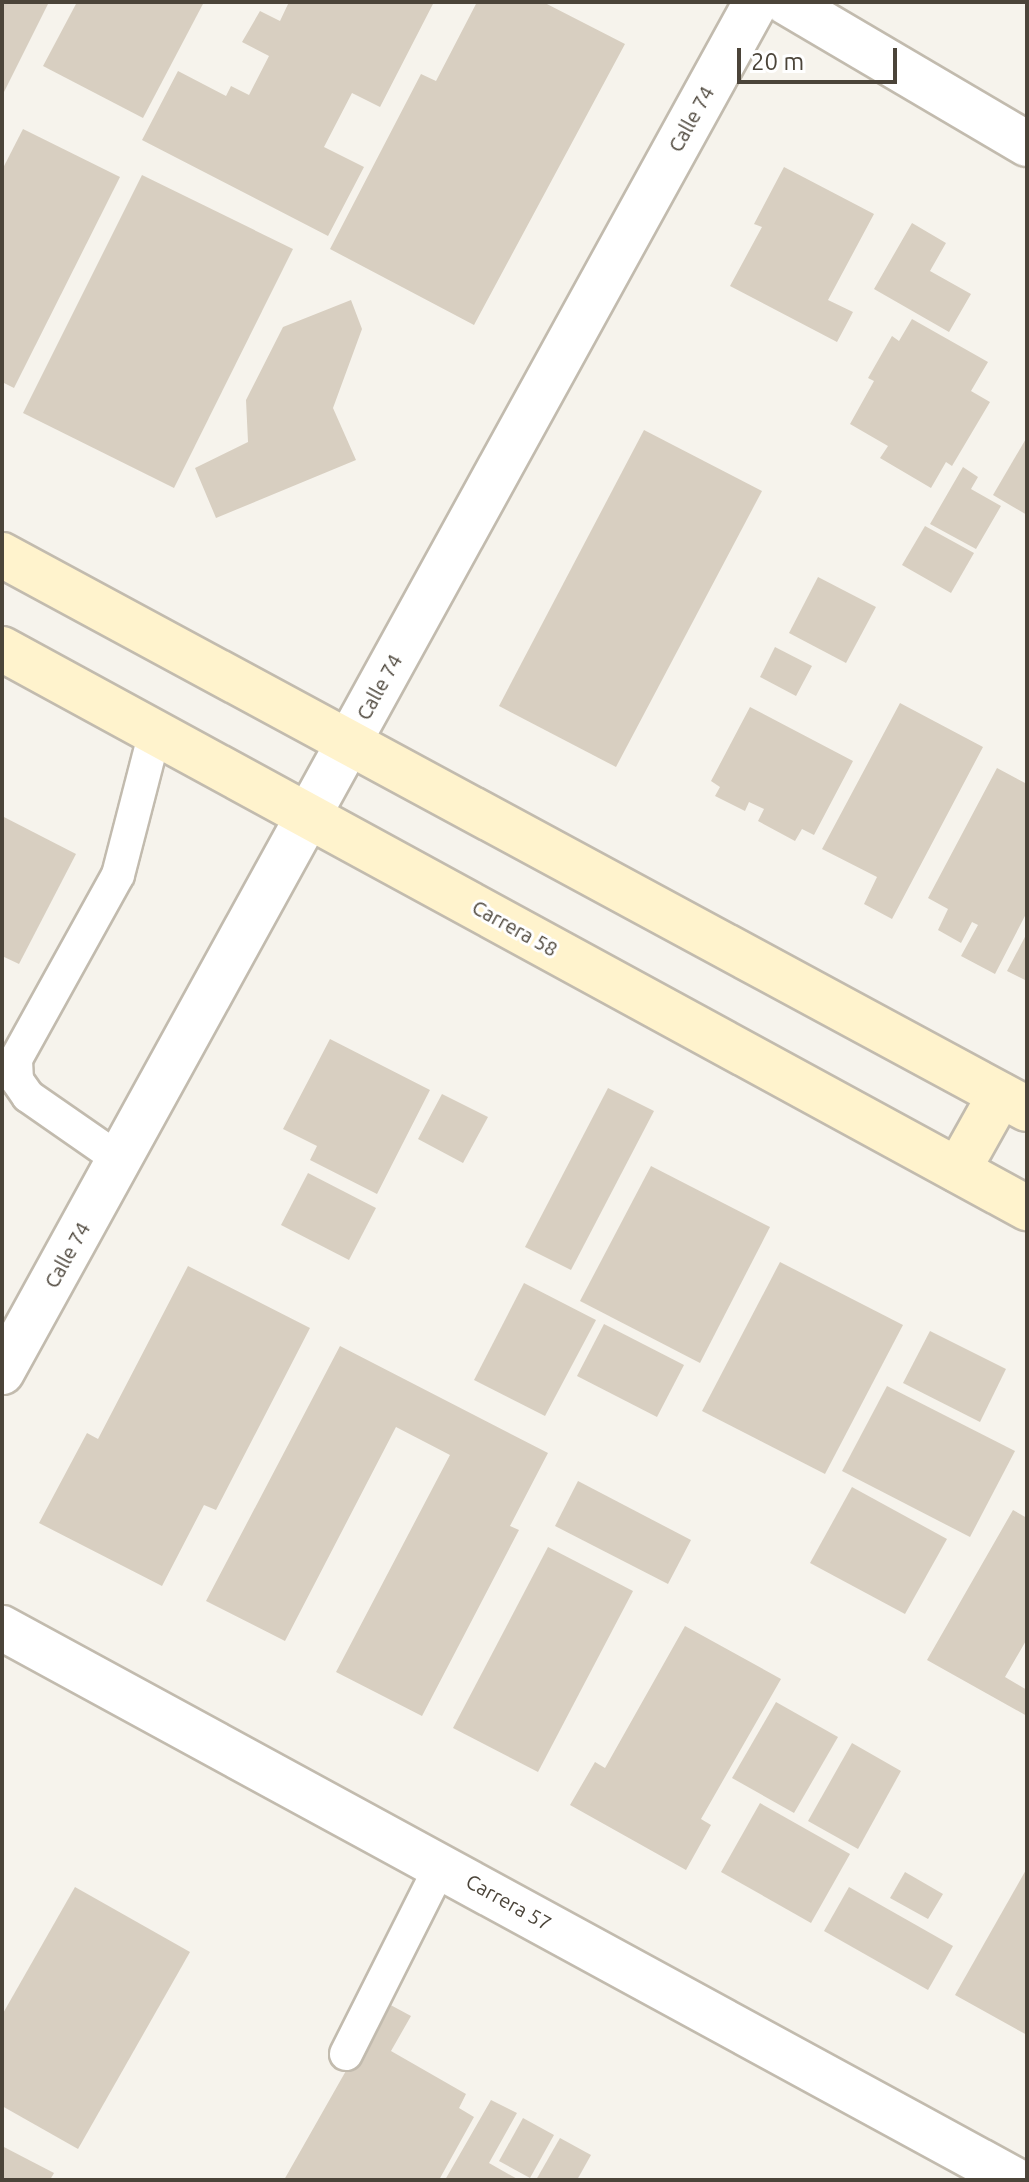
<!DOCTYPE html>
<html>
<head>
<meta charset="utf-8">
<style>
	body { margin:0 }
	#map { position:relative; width:1029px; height:2182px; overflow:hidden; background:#f6f3ec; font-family:Ubuntu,sans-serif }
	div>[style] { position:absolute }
	.building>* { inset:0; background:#d8cfc1 }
	.roads { filter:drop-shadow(2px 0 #c2bbae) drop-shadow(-2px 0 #c2bbae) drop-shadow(0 2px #c2bbae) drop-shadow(0 -2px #c2bbae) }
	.lane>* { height:32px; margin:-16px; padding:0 16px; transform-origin:16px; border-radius:16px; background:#fff }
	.street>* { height:44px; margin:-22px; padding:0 22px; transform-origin:22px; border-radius:22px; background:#fff }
	.secondary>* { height:44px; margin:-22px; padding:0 22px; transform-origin:22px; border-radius:22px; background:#fff3cd }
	span { translate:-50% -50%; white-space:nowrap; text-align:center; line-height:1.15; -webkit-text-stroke:6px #fff; paint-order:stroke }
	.street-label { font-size:20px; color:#4b4439 }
	.frame { position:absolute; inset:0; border:4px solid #4b4439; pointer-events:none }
	.scale { position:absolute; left:737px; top:48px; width:160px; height:36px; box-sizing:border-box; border:4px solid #4b4439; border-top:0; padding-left:10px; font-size:24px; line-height:28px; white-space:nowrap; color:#4b4439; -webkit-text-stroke:6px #fff; paint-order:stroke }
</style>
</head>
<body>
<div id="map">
	<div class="building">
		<i style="clip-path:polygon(2px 2px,49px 2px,2px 96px)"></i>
		<i style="clip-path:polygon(77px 2px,204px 2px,143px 118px,43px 66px)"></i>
		<i style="clip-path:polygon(289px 2px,434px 2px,380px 107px,352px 93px,324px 147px,364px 167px,328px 236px,142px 140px,178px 71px,226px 96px,231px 86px,249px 95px,269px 56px,242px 42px,260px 11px,280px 21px)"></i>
		<i style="clip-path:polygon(477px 2px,543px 2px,625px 44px,474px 325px,330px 249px,421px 74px,436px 81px)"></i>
		<i style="clip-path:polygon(23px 129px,120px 177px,14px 388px,2px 382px,2px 170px)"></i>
		<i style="clip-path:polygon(784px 167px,874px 214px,828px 300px,853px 312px,837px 342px,730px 286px,762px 227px,754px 224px)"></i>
		<i style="clip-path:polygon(142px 175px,293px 249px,174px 488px,23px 413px)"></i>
		<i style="clip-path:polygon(912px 223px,946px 243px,930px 271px,971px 294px,949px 332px,874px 289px)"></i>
		<i style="clip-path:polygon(351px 300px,362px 329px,333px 408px,356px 460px,216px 518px,195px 468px,248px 442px,246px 400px,283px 327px)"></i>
		<i style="clip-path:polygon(912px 319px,988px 362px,971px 391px,990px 402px,952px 466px,946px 462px,931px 488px,880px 458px,888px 446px,850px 424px,874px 381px,868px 378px,892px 336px,899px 341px)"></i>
		<i style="clip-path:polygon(644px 430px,762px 491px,616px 767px,499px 706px)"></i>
		<i style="clip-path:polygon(1027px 437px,1027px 515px,993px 495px)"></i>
		<i style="clip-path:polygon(963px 467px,978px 477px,971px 489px,1001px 506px,976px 549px,930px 524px)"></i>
		<i style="clip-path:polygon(925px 526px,974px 553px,951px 593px,902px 565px)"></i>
		<i style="clip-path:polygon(818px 577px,876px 607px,846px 663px,789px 633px)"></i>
		<i style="clip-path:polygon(775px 647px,812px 666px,796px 696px,760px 677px)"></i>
		<i style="clip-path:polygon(900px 703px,983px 747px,892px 919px,864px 904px,877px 877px,822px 849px)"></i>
		<i style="clip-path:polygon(750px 707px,853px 761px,814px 835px,802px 829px,795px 841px,758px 821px,764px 809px,749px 802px,745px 811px,715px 796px,720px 787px,711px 781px)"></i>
		<i style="clip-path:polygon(997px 768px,1027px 784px,1027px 912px,995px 974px,961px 956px,978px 925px,972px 922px,961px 943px,938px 930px,948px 909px,928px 898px)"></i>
		<i style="clip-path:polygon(2px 816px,76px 854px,19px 964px,2px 956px)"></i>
		<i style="clip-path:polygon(1027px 933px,1027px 981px,1007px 971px)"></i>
		<i style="clip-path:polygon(330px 1039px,430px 1090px,377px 1194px,310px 1160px,317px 1146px,283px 1129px)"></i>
		<i style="clip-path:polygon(608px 1088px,654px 1111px,571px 1270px,525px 1247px)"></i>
		<i style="clip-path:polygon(442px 1094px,488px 1117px,463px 1163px,418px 1139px)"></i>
		<i style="clip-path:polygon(651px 1166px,770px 1227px,700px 1363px,580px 1301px)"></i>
		<i style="clip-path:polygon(308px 1173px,376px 1208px,349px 1260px,281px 1225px)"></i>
		<i style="clip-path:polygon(780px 1262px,903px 1325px,825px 1474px,702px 1411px)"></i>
		<i style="clip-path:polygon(188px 1266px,310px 1328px,216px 1510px,204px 1505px,162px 1586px,39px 1523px,87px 1433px,98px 1439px)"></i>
		<i style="clip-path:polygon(524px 1283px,596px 1320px,545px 1416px,474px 1380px)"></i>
		<i style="clip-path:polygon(604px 1324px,684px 1365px,657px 1417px,577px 1376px)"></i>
		<i style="clip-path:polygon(930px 1331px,1006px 1369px,980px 1422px,903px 1383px)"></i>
		<i style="clip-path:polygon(340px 1346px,548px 1453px,510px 1526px,519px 1530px,422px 1716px,336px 1672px,450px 1455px,396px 1427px,285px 1641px,206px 1601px)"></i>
		<i style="clip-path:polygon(887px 1386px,1015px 1451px,970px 1537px,842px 1471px)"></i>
		<i style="clip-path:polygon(578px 1481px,691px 1540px,668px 1584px,555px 1526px)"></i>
		<i style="clip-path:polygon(852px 1487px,947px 1539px,905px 1614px,810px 1563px)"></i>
		<i style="clip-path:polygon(1013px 1510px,1027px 1518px,1027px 1639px,1005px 1677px,1027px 1690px,1027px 1716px,927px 1660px)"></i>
		<i style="clip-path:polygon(548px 1547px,633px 1591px,538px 1772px,453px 1728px)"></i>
		<i style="clip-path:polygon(685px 1626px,781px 1679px,701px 1819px,711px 1825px,686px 1870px,570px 1805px,595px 1762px,605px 1768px)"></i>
		<i style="clip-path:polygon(776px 1702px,838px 1737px,794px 1813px,732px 1778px)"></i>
		<i style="clip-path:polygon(852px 1743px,901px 1771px,858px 1849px,808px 1821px)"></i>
		<i style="clip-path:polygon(760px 1803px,850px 1854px,811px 1923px,721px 1872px)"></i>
		<i style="clip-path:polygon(1027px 1868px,1027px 2035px,955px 1995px)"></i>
		<i style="clip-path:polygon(905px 1872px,943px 1894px,928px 1919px,890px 1898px)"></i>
		<i style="clip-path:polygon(75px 1887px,190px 1952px,78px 2149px,2px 2106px,2px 2015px)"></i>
		<i style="clip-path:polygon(849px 1887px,953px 1946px,928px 1990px,824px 1931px)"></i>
		<i style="clip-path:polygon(385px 2002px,411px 2016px,391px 2051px,466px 2094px,459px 2108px,474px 2117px,439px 2180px,284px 2180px)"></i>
		<i style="clip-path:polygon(491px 2100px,517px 2113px,489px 2163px,519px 2180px,445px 2180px)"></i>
		<i style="clip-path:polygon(523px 2118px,554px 2135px,530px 2178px,499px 2161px)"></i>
		<i style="clip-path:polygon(560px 2138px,591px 2155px,577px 2180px,536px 2180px)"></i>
		<i style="clip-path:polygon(2px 2146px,54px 2173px,50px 2180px,2px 2180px)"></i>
	</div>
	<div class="roads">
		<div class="lane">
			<i style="left:120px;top:1160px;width:112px;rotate:-145.2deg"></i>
			<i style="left:28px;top:1096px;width:19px;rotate:-125deg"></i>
			<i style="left:17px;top:1080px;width:21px;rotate:-93deg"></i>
			<i style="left:16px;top:1059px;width:210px;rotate:-61deg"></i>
			<i style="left:118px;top:875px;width:148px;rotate:-75.5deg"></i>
			<i style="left:346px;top:2054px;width:212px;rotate:-63.3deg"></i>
		</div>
		<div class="street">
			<i style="left:786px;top:2px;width:280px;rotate:30.5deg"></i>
			<i style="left:2px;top:1372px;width:1564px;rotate:-61.17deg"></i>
			<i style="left:2px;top:1628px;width:1154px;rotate:28.59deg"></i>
		</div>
		<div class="secondary">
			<i style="left:2px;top:555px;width:1165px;rotate:28.39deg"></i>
			<i style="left:2px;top:649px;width:1168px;rotate:28.61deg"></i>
			<i style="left:958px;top:1170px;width:86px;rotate:-60.8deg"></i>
		</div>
	</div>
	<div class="street-label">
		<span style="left:691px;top:119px;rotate:-61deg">Calle 74</span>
		<span style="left:379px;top:687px;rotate:-61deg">Calle 74</span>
		<span style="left:515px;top:928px;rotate:29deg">Carrera 58</span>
		<span style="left:67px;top:1255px;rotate:-61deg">Calle 74</span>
		<span style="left:509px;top:1902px;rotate:29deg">Carrera 57</span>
	</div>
	<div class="frame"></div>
	<div class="scale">20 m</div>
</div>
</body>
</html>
